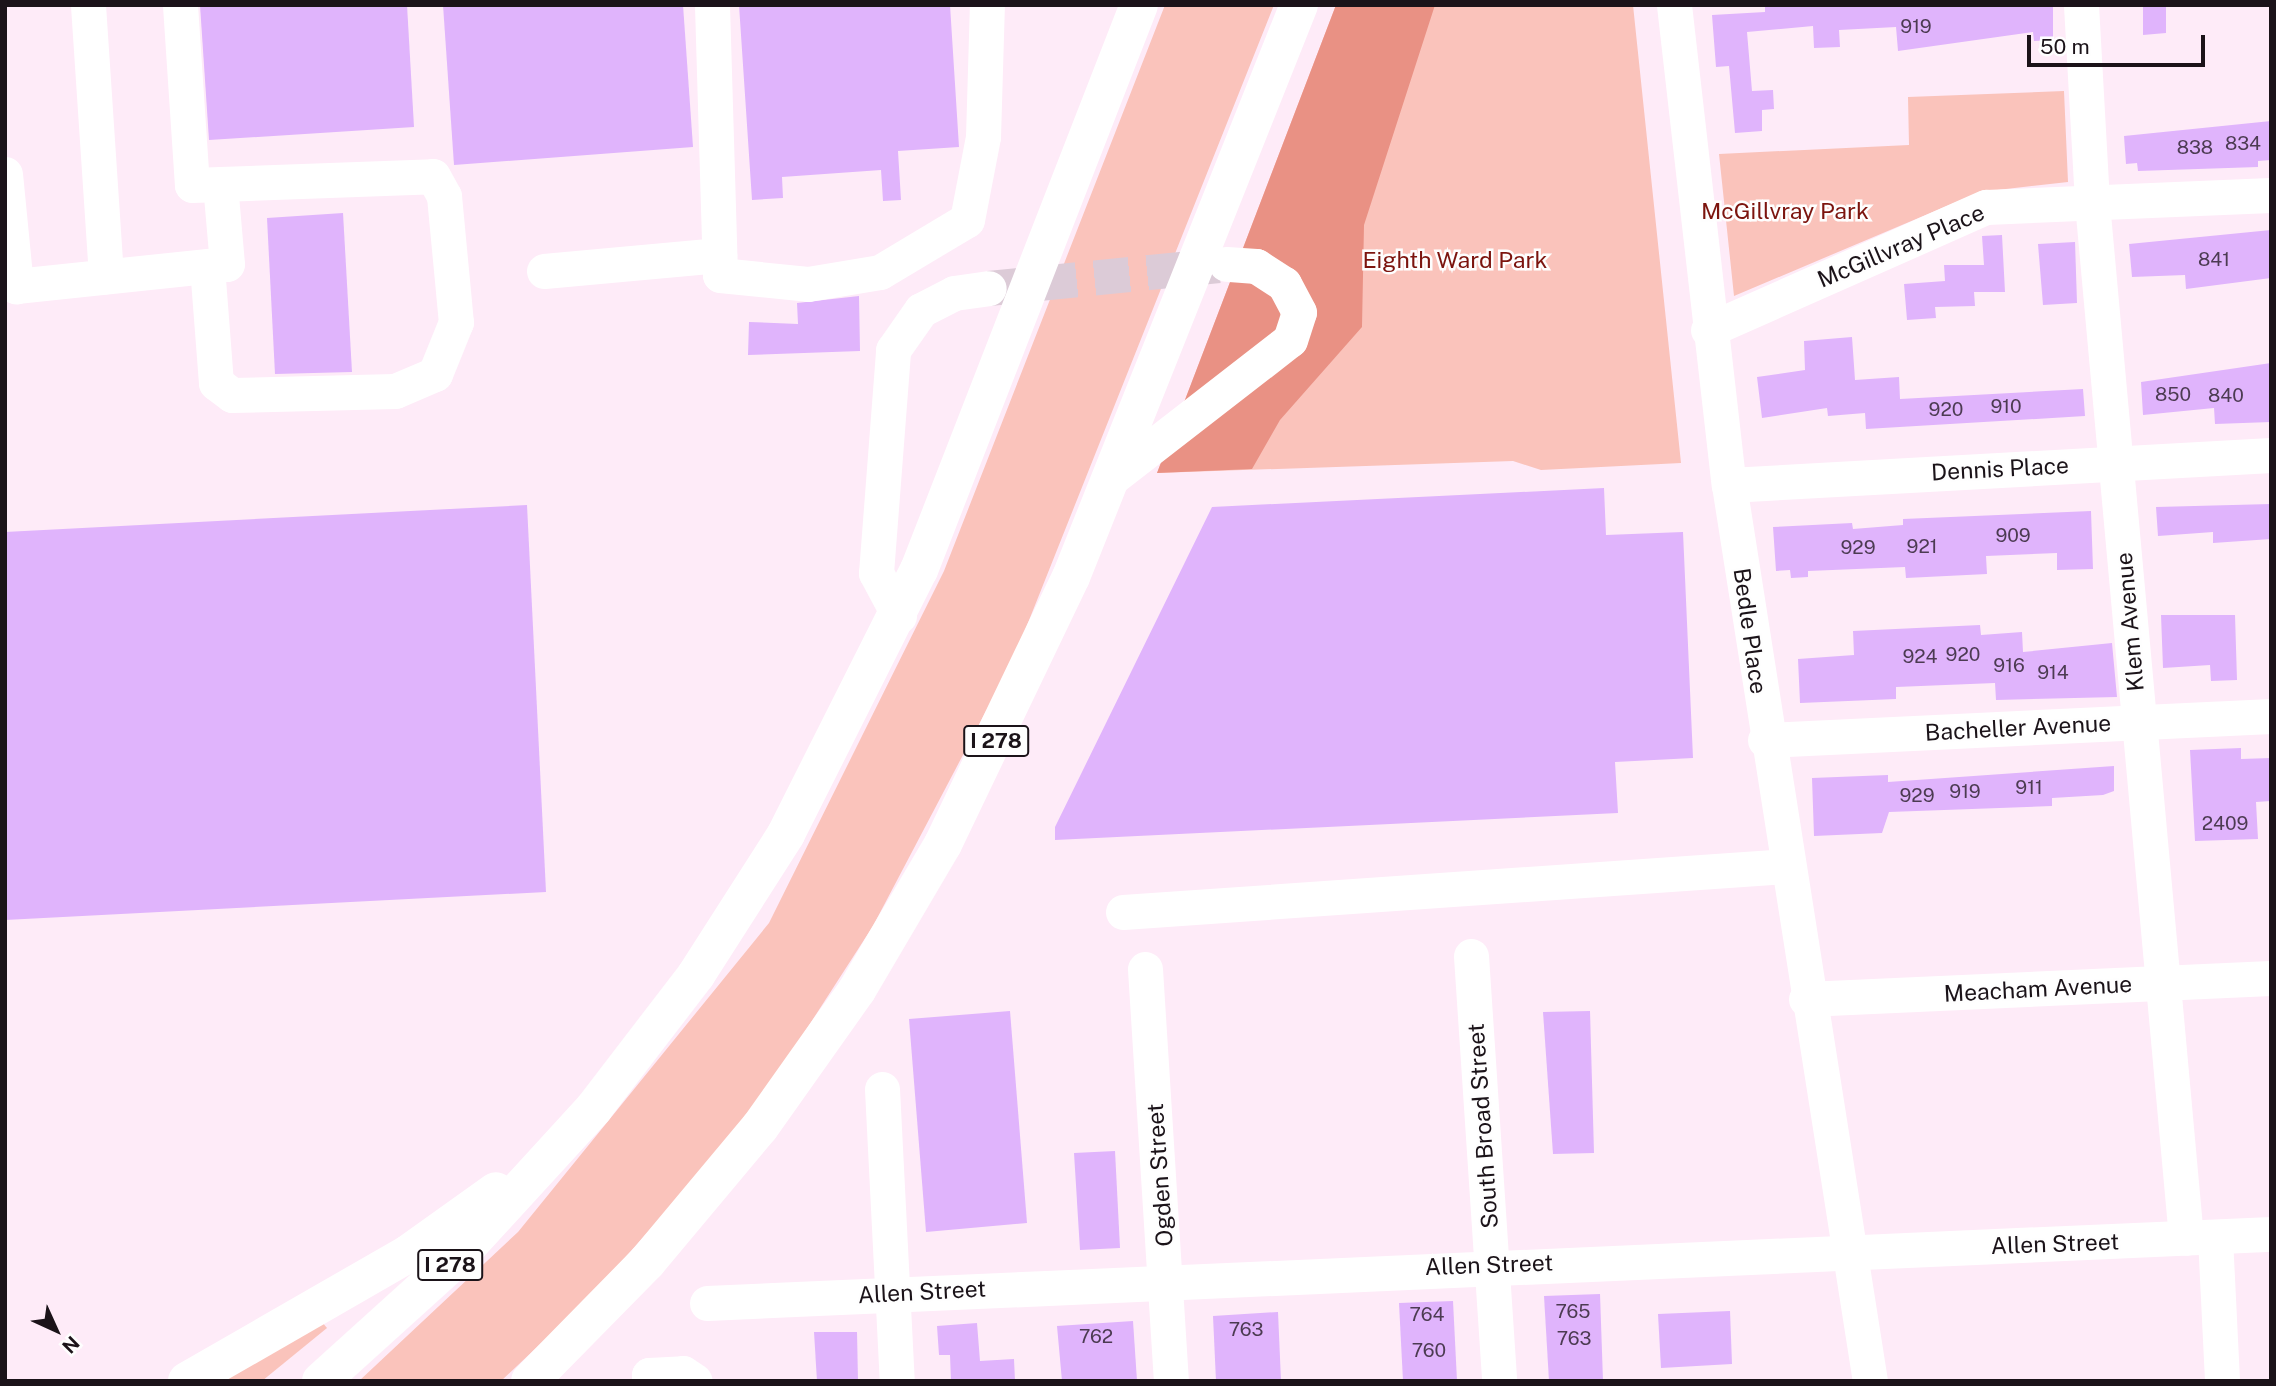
<!DOCTYPE html>
<html>
<head>
<meta charset="utf-8">
<style>
	body { margin:0 }
	#map { position:relative; width:2276px; height:1386px; overflow:hidden; background:#feebf8; font-family:"Public Sans",sans-serif }
	div>[style] { position:absolute }
	.green>* { inset:0; background:#fac3bb }
	.forest>* { inset:0; background:#e99184 }
	.building>* { inset:0; background:#e0b4fc }
	.minor-tunnel>* { height:35px; margin-top:-17.5px; transform-origin:0; background:repeating-linear-gradient(90deg,#dccbd7 0 35px,transparent 0 53px) }
	.minor>* { height:35px; margin:-17.5px; padding:0 17.5px; transform-origin:17.5px; border-radius:17.5px; background:#fff }
	.highway>* { height:38px; margin:-19px; padding:0 19px; transform-origin:19px; border-radius:19px; background:#fff }
	span { translate:-50% -50%; white-space:nowrap; text-align:center; line-height:1.15; -webkit-text-stroke:5px #fefefe; paint-order:stroke }
	.number-label { font-size:19px; color:#4c3b52 }
	.number-label span { -webkit-text-stroke-width:0 }
	.shield-label span { padding:2px 5px; background:#fefefe; border:2px solid; border-radius:5px; -webkit-text-stroke-width:0 }
	.shield-label { font-size:21px; color:#1b1319; font-weight:700 }
	.park-label { font-size:23px; color:#7c140e }
	.street-label { font-size:23px; color:#1b1319 }
	.frame { position:absolute; inset:0; border:7px solid #1b1319; pointer-events:none }
	.north { position:absolute; left:21px; top:1295px; width:70px; height:70px; -webkit-text-stroke:5px #fefefe; paint-order:stroke; rotate:135deg; font-size:19px; font-weight:700; line-height:28px; text-align:center; color:#1b1319 }
	.north::after { content:''; display:block; margin:auto; width:24px; height:32px; background:#1b1319; clip-path:polygon(50% 0,100% 100%,50% 72%,0 100%) }
	.scale { position:absolute; left:2027px; top:35px; width:178px; height:32px; box-sizing:border-box; border:4px solid #1b1319; border-top:0; padding-left:9px; font-size:21px; line-height:24px; white-space:nowrap; color:#1b1319; -webkit-text-stroke:5px #fefefe; paint-order:stroke }
</style>
</head>
<body>
<div id="map">
	<div class="green">
		<i style="clip-path:polygon(1165px 5px,1274px 5px,1014px 658px,873px 926px,748px 1120px,588px 1299px,501px 1381px,359px 1381px,518px 1232px,769px 923px,944px 571px)"></i>
		<i style="clip-path:polygon(1336px 5px,1633px 5px,1681px 463px,1541px 470px,1513px 461px,1157px 473px)"></i>
		<i style="clip-path:polygon(2064px 91px,2068px 182px,1980px 192px,1734px 296px,1719px 154px,1909px 145px,1908px 97px)"></i>
		<i style="clip-path:polygon(322px 1322px,327px 1328px,262px 1381px,216px 1381px)"></i>
	</div>
	<div class="forest">
		<i style="clip-path:polygon(1336px 5px,1435px 5px,1364px 225px,1362px 327px,1280px 420px,1252px 469px,1157px 473px)"></i>
	</div>
	<div class="building">
		<i style="clip-path:polygon(200px 5px,407px 5px,414px 127px,209px 140px)"></i>
		<i style="clip-path:polygon(443px 5px,683px 5px,693px 147px,454px 165px)"></i>
		<i style="clip-path:polygon(739px 5px,950px 5px,959px 147px,898px 151px,901px 200px,883px 201px,881px 170px,782px 177px,783px 198px,752px 200px)"></i>
		<i style="clip-path:polygon(1765px 5px,2053px 5px,2053px 40px,2034px 41px,2033px 32px,1898px 51px,1896px 27px,1839px 30px,1840px 47px,1814px 48px,1813px 26px,1747px 32px,1752px 91px,1773px 90px,1774px 109px,1762px 110px,1762px 131px,1735px 133px,1729px 66px,1716px 67px,1712px 15px,1765px 12px)"></i>
		<i style="clip-path:polygon(2143px 5px,2166px 5px,2166px 33px,2143px 35px)"></i>
		<i style="clip-path:polygon(2271px 121px,2271px 160px,2258px 161px,2258px 167px,2138px 171px,2137px 163px,2126px 164px,2124px 136px)"></i>
		<i style="clip-path:polygon(343px 213px,352px 372px,275px 374px,267px 218px)"></i>
		<i style="clip-path:polygon(2271px 230px,2271px 278px,2186px 289px,2185px 275px,2132px 277px,2129px 244px)"></i>
		<i style="clip-path:polygon(2002px 235px,2005px 292px,1974px 292px,1975px 306px,1935px 307px,1936px 318px,1907px 320px,1904px 284px,1945px 281px,1944px 265px,1984px 265px,1982px 236px)"></i>
		<i style="clip-path:polygon(2075px 242px,2077px 303px,2043px 305px,2038px 244px)"></i>
		<i style="clip-path:polygon(859px 296px,860px 351px,748px 355px,749px 322px,798px 324px,797px 303px)"></i>
		<i style="clip-path:polygon(1852px 337px,1855px 380px,1899px 377px,1900px 399px,2083px 389px,2085px 416px,1866px 429px,1865px 413px,1828px 416px,1827px 408px,1762px 418px,1757px 377px,1805px 370px,1804px 341px)"></i>
		<i style="clip-path:polygon(2271px 363px,2271px 422px,2215px 424px,2214px 408px,2143px 415px,2141px 382px)"></i>
		<i style="clip-path:polygon(1604px 488px,1606px 535px,1683px 532px,1693px 758px,1615px 762px,1618px 813px,1055px 840px,1055px 827px,1212px 507px)"></i>
		<i style="clip-path:polygon(2271px 504px,2271px 539px,2213px 543px,2213px 532px,2158px 536px,2156px 507px)"></i>
		<i style="clip-path:polygon(527px 505px,546px 892px,5px 920px,5px 532px)"></i>
		<i style="clip-path:polygon(2091px 511px,2093px 569px,2057px 570px,2057px 553px,1986px 556px,1987px 574px,1906px 578px,1905px 567px,1808px 571px,1808px 577px,1791px 578px,1790px 570px,1776px 571px,1773px 527px,1852px 523px,1853px 529px,1903px 525px,1903px 519px)"></i>
		<i style="clip-path:polygon(2161px 615px,2235px 615px,2237px 680px,2211px 681px,2210px 665px,2163px 668px)"></i>
		<i style="clip-path:polygon(1980px 625px,1981px 635px,2022px 632px,2023px 652px,2112px 643px,2117px 697px,1996px 700px,1995px 683px,1896px 687px,1896px 699px,1800px 703px,1798px 659px,1854px 655px,1853px 631px)"></i>
		<i style="clip-path:polygon(2241px 748px,2241px 759px,2271px 758px,2271px 801px,2256px 802px,2258px 839px,2195px 841px,2190px 750px)"></i>
		<i style="clip-path:polygon(2114px 766px,2114px 791px,2103px 795px,2052px 798px,2052px 806px,1889px 812px,1882px 833px,1814px 836px,1812px 778px,1888px 775px,1888px 782px)"></i>
		<i style="clip-path:polygon(1010px 1011px,1027px 1223px,926px 1232px,909px 1019px)"></i>
		<i style="clip-path:polygon(1590px 1011px,1594px 1153px,1553px 1154px,1543px 1012px)"></i>
		<i style="clip-path:polygon(1115px 1151px,1120px 1248px,1080px 1250px,1074px 1153px)"></i>
		<i style="clip-path:polygon(1600px 1294px,1603px 1381px,1549px 1381px,1544px 1296px)"></i>
		<i style="clip-path:polygon(1453px 1301px,1457px 1381px,1403px 1381px,1399px 1303px)"></i>
		<i style="clip-path:polygon(1730px 1311px,1732px 1364px,1661px 1368px,1658px 1314px)"></i>
		<i style="clip-path:polygon(1278px 1312px,1281px 1381px,1216px 1381px,1213px 1316px)"></i>
		<i style="clip-path:polygon(1133px 1321px,1137px 1381px,1062px 1381px,1057px 1326px)"></i>
		<i style="clip-path:polygon(977px 1323px,980px 1361px,1014px 1359px,1015px 1381px,951px 1381px,950px 1355px,939px 1355px,937px 1326px)"></i>
		<i style="clip-path:polygon(814px 1332px,857px 1332px,858px 1381px,817px 1381px)"></i>
	</div>
	<div class="minor-tunnel">
		<i style="left:989px;top:288px;width:231px;rotate:-5.7deg"></i>
	</div>
	<div class="minor">
		<i style="left:88px;top:5px;width:272px;rotate:86.2deg"></i>
		<i style="left:180px;top:5px;width:180px;rotate:86.2deg"></i>
		<i style="left:192px;top:185px;width:241px;rotate:-2.1deg"></i>
		<i style="left:433px;top:176px;width:23px;rotate:61deg"></i>
		<i style="left:444px;top:196px;width:127px;rotate:84.6deg"></i>
		<i style="left:456px;top:322px;width:56px;rotate:112deg"></i>
		<i style="left:435px;top:374px;width:43px;rotate:157deg"></i>
		<i style="left:395px;top:391px;width:163px;rotate:178.6deg"></i>
		<i style="left:232px;top:395px;width:20px;rotate:-143deg"></i>
		<i style="left:216px;top:383px;width:117px;rotate:-94.4deg"></i>
		<i style="left:712px;top:5px;width:270px;rotate:88.3deg"></i>
		<i style="left:720px;top:275px;width:88px;rotate:5.8deg"></i>
		<i style="left:808px;top:284px;width:73px;rotate:-9.5deg"></i>
		<i style="left:880px;top:272px;width:101px;rotate:-30.9deg"></i>
		<i style="left:967px;top:220px;width:85px;rotate:-79.1deg"></i>
		<i style="left:983px;top:137px;width:132px;rotate:-88.3deg"></i>
		<i style="left:1674px;top:5px;width:483px;rotate:83.5deg"></i>
		<i style="left:1729px;top:485px;width:907px;rotate:81.06deg"></i>
		<i style="left:2081px;top:5px;width:198px;rotate:86.8deg"></i>
		<i style="left:2092px;top:203px;width:1039px;rotate:84.81deg"></i>
		<i style="left:5px;top:174px;width:113px;rotate:84.4deg"></i>
		<i style="left:16px;top:286px;width:212px;rotate:-6deg"></i>
		<i style="left:227px;top:264px;width:80px;rotate:-95deg"></i>
		<i style="left:544px;top:271px;width:176px;rotate:-5.2deg"></i>
		<i style="left:1708px;top:330px;width:304px;rotate:-23.9deg"></i>
		<i style="left:1986px;top:207px;width:285px;rotate:-2.4deg"></i>
		<i style="left:1108px;top:481px;width:230px;rotate:-37.8deg"></i>
		<i style="left:1290px;top:340px;width:29px;rotate:-72deg"></i>
		<i style="left:1299px;top:312px;width:32px;rotate:-118deg"></i>
		<i style="left:1284px;top:284px;width:33px;rotate:-147deg"></i>
		<i style="left:1256px;top:266px;width:30px;rotate:-176deg"></i>
		<i style="left:1729px;top:485px;width:543px;rotate:-3.17deg"></i>
		<i style="left:899px;top:616px;width:49px;rotate:-118.1deg"></i>
		<i style="left:876px;top:573px;width:224px;rotate:-85.6deg"></i>
		<i style="left:893px;top:350px;width:49px;rotate:-55deg"></i>
		<i style="left:921px;top:310px;width:37px;rotate:-27deg"></i>
		<i style="left:954px;top:293px;width:35px;rotate:-8deg"></i>
		<i style="left:1765px;top:740px;width:507px;rotate:-2.72deg"></i>
		<i style="left:1123px;top:912px;width:664px;rotate:-3.97deg"></i>
		<i style="left:1471px;top:956px;width:426px;rotate:86.2deg"></i>
		<i style="left:1145px;top:969px;width:413px;rotate:86.4deg"></i>
		<i style="left:1806px;top:999px;width:465px;rotate:-2.6deg"></i>
		<i style="left:882px;top:1089px;width:292px;rotate:87.1deg"></i>
		<i style="left:2215px;top:1237px;width:144px;rotate:87.2deg"></i>
		<i style="left:707px;top:1303px;width:1566px;rotate:-2.53deg"></i>
		<i style="left:649px;top:1381px;width:6px;rotate:-90deg"></i>
		<i style="left:649px;top:1375px;width:34px;rotate:-3deg"></i>
		<i style="left:683px;top:1373px;width:14px;rotate:34deg"></i>
	</div>
	<div class="highway">
		<i style="left:187px;top:1381px;width:255px;rotate:-29.9deg"></i>
		<i style="left:408px;top:1254px;width:108px;rotate:-35.6deg"></i>
		<i style="left:321px;top:1381px;width:179px;rotate:-42.1deg"></i>
		<i style="left:454px;top:1261px;width:207px;rotate:-47.5deg"></i>
		<i style="left:594px;top:1108px;width:168px;rotate:-52.5deg"></i>
		<i style="left:696px;top:975px;width:167px;rotate:-57.4deg"></i>
		<i style="left:786px;top:834px;width:296px;rotate:-63.3deg"></i>
		<i style="left:919px;top:570px;width:606px;rotate:-68.73deg"></i>
		<i style="left:530px;top:1381px;width:167px;rotate:-45.5deg"></i>
		<i style="left:647px;top:1262px;width:176px;rotate:-50.1deg"></i>
		<i style="left:760px;top:1127px;width:168px;rotate:-54.7deg"></i>
		<i style="left:857px;top:990px;width:169px;rotate:-59.5deg"></i>
		<i style="left:943px;top:844px;width:296px;rotate:-64.4deg"></i>
		<i style="left:1071px;top:577px;width:616px;rotate:-68.27deg"></i>
	</div>
	<div class="number-label">
		<span style="left:1916px;top:27px">919</span>
		<span style="left:2243px;top:144px">834</span>
		<span style="left:2195px;top:148px">838</span>
		<span style="left:2214px;top:260px">841</span>
		<span style="left:2173px;top:395px">850</span>
		<span style="left:2226px;top:396px">840</span>
		<span style="left:2006px;top:407px">910</span>
		<span style="left:1946px;top:410px">920</span>
		<span style="left:2013px;top:536px">909</span>
		<span style="left:1922px;top:547px">921</span>
		<span style="left:1858px;top:548px">929</span>
		<span style="left:1963px;top:655px">920</span>
		<span style="left:1920px;top:657px">924</span>
		<span style="left:2009px;top:666px">916</span>
		<span style="left:2053px;top:673px">914</span>
		<span style="left:2029px;top:788px">911</span>
		<span style="left:1965px;top:792px">919</span>
		<span style="left:1917px;top:796px">929</span>
		<span style="left:2225px;top:824px">2409</span>
		<span style="left:1573px;top:1312px">765</span>
		<span style="left:1427px;top:1315px">764</span>
		<span style="left:1246px;top:1330px">763</span>
		<span style="left:1096px;top:1337px">762</span>
		<span style="left:1574px;top:1339px">763</span>
		<span style="left:1429px;top:1351px">760</span>
	</div>
	<div class="shield-label">
		<span style="left:996px;top:741px">I 278</span>
		<span style="left:450px;top:1265px">I 278</span>
	</div>
	<div class="park-label">
		<span style="left:1785px;top:211px">McGillvray Park</span>
		<span style="left:1455px;top:260px">Eighth Ward Park</span>
	</div>
	<div class="street-label">
		<span style="left:1901px;top:246px;rotate:-23deg">McGillvray Place</span>
		<span style="left:2000px;top:469px;rotate:-3deg">Dennis Place</span>
		<span style="left:2130px;top:622px;rotate:-95deg">Klem Avenue</span>
		<span style="left:1750px;top:631px;rotate:82deg">Bedle Place</span>
		<span style="left:2018px;top:728px;rotate:-3deg">Bacheller Avenue</span>
		<span style="left:2038px;top:989px;rotate:-3deg">Meacham Avenue</span>
		<span style="left:1483px;top:1126px;rotate:-94deg">South Broad Street</span>
		<span style="left:1160px;top:1175px;rotate:-94deg">Ogden Street</span>
		<span style="left:2055px;top:1244px;rotate:-2deg">Allen Street</span>
		<span style="left:1489px;top:1265px;rotate:-2deg">Allen Street</span>
		<span style="left:922px;top:1292px;rotate:-3deg">Allen Street</span>
	</div>
	<div class="frame"></div>
	<div class="north">N</div>
	<div class="scale">50 m</div>
</div>
</body>
</html>
